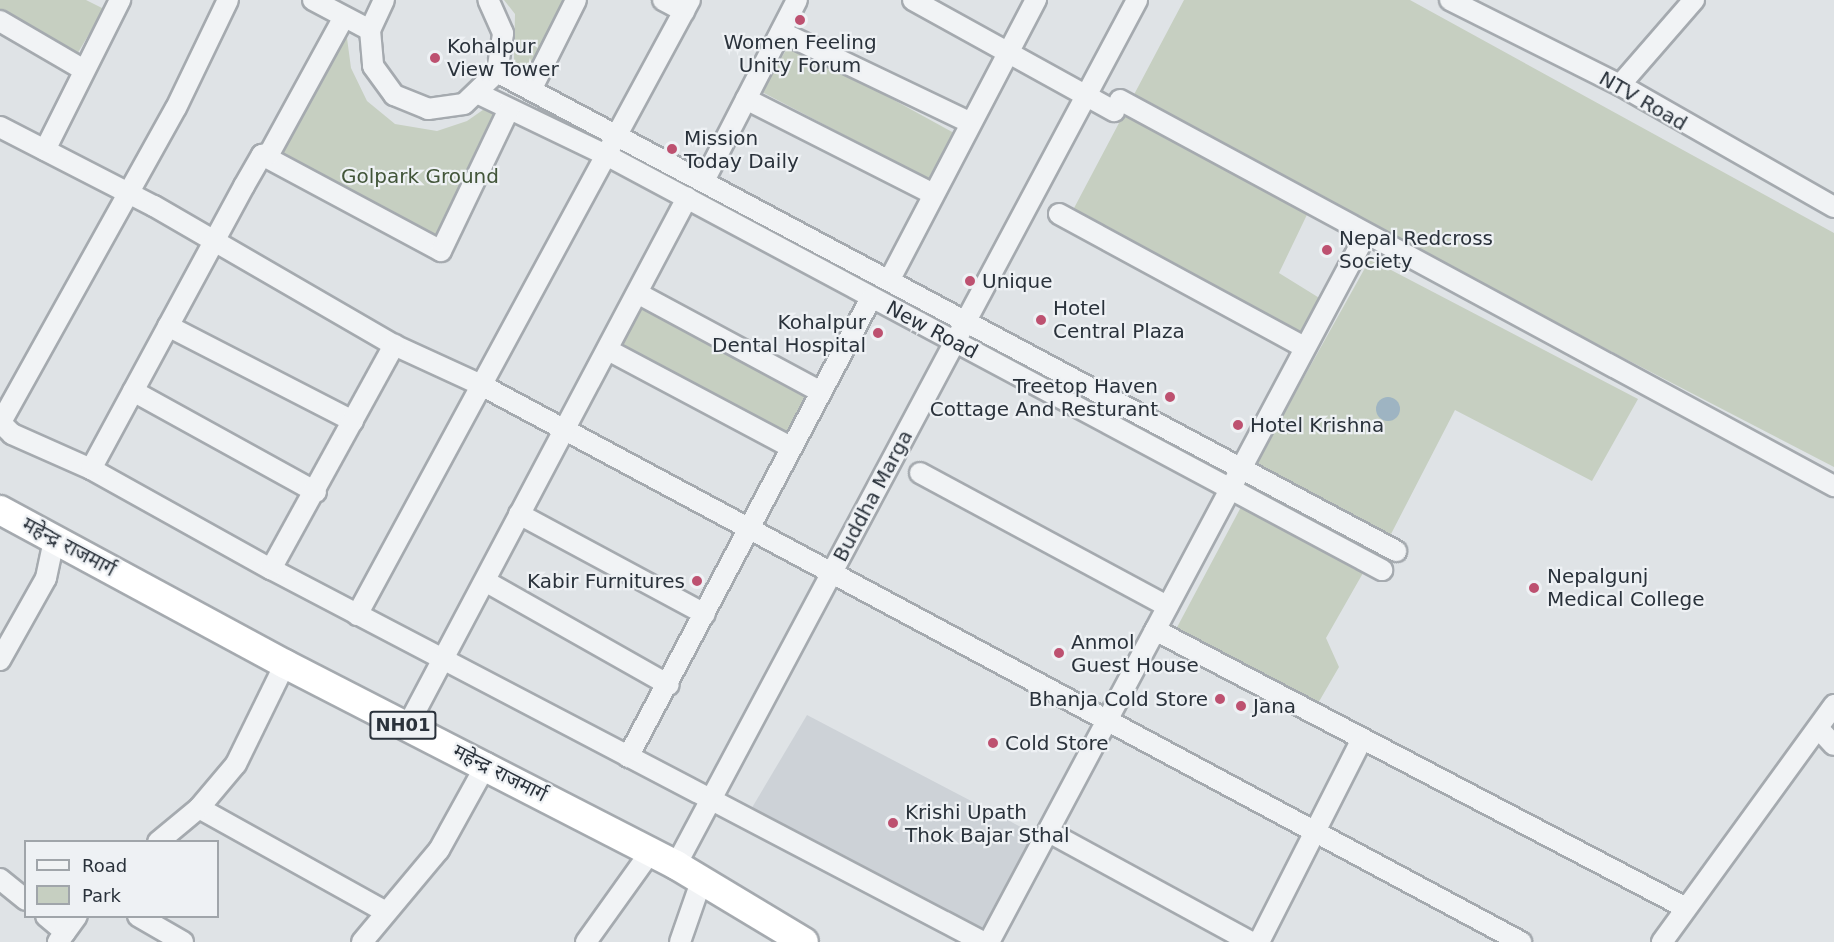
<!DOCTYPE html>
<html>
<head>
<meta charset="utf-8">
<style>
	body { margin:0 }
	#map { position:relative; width:1834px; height:942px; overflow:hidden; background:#dfe3e6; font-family:"DejaVu Sans","Noto Sans Devanagari",sans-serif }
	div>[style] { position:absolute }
	.built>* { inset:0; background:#cdd2d7 }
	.green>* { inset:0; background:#c6cfc1 }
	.water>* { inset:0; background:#9eb4c2 }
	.round { border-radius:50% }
	.roads { filter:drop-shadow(2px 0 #a5aaaf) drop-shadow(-2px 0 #a5aaaf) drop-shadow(0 2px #a5aaaf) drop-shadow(0 -2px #a5aaaf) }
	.minor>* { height:20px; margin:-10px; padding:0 10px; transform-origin:10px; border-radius:10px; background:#f1f3f5 }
	.highway>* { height:28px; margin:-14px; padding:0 14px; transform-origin:14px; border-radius:14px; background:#fff }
	.dots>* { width:16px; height:16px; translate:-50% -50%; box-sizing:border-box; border:3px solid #eef1f4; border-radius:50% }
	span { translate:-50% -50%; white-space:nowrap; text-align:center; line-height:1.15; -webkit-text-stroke:4.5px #eef1f4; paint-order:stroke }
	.shield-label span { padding:2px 4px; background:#eef1f4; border:2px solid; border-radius:4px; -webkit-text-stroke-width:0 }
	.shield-label { font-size:18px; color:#2a323b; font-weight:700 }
	.poi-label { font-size:20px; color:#2a323b }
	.left { translate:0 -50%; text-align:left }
	.right { translate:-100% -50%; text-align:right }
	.street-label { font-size:20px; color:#2a323b }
	.park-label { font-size:20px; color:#425539 }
	.legend { position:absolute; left:24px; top:840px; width:195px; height:78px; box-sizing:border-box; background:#eef1f4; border:2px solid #a0a5aa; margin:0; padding:8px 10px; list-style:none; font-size:18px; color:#2a323b }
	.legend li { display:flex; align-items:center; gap:12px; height:30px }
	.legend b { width:30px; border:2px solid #a0a5aa }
</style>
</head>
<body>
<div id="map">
	<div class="built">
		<i style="clip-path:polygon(807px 715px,1036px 835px,982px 933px,750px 811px)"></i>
	</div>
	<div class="green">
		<i style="clip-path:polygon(0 0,86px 0,104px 9px,76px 56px,0 10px)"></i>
		<i style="clip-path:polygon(504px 0,575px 0,535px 74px,514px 61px,515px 14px)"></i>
		<i style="clip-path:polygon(1184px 0,1410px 0,1834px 233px,1834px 467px,1315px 198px,1279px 273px,1321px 299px,1301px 333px,1073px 210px)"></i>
		<i style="clip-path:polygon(345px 23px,351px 68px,367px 101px,395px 124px,437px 131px,467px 121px,490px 105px,506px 114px,437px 239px,274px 155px)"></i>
		<i style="clip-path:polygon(790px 43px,954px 133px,928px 179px,762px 92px)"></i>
		<i style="clip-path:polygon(1370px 259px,1638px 399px,1592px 481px,1455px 410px,1390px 536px,1255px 465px)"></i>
		<i style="clip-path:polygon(646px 302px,815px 395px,791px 444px,619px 351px)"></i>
		<i style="clip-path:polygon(1241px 507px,1367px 566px,1326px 638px,1339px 667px,1317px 705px,1174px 633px)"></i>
	</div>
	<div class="water">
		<i class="round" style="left:1376px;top:397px;width:24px;height:24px"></i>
	</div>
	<div class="roads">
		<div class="minor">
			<i style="left:313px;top:0;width:64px;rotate:27.8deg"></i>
			<i style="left:384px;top:0;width:33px;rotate:115deg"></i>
			<i style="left:370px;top:30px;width:36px;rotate:85deg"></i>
			<i style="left:373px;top:66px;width:36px;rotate:54deg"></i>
			<i style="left:394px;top:95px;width:37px;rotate:22deg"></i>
			<i style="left:428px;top:109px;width:36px;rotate:-8deg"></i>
			<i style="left:464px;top:104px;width:46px;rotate:-44.1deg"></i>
			<i style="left:497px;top:72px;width:39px;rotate:-81deg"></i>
			<i style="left:503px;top:33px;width:36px;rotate:-114deg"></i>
			<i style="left:663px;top:0;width:24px;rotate:28deg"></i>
			<i style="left:913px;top:0;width:230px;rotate:28.9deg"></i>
			<i style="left:1450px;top:0;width:190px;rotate:26.6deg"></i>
			<i style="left:1620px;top:85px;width:246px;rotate:29.7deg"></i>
			<i style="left:0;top:21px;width:95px;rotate:30.3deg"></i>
			<i style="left:781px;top:32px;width:208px;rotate:25.6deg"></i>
			<i style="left:497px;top:72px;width:1019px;rotate:28.05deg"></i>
			<i style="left:1620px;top:85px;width:113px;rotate:-49deg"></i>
			<i style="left:532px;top:88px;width:98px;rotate:-63.4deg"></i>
			<i style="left:479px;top:94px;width:143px;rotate:25.7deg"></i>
			<i style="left:608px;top:156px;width:878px;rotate:28.14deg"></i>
			<i style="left:746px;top:99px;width:210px;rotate:26.9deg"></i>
			<i style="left:1120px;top:100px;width:812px;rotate:28.4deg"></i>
			<i style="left:0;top:127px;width:173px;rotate:27.2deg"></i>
			<i style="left:154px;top:206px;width:277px;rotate:30.1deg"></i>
			<i style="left:394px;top:345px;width:98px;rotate:24.7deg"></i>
			<i style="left:483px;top:386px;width:1178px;rotate:28.18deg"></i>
			<i style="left:45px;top:150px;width:168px;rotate:-63.4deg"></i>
			<i style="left:262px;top:155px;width:203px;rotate:28.2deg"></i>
			<i style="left:441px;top:251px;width:157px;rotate:-64.4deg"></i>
			<i style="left:705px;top:179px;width:201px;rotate:-62.8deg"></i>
			<i style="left:1059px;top:214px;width:279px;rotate:28.5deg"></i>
			<i style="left:891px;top:277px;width:313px;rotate:-62.4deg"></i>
			<i style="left:639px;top:294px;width:207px;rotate:28.3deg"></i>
			<i style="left:168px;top:326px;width:208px;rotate:27.2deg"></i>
			<i style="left:608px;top:350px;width:208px;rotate:28deg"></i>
			<i style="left:133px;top:391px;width:209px;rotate:28.9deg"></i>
			<i style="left:0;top:422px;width:17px;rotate:45deg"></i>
			<i style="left:12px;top:434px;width:86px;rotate:23.9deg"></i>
			<i style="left:91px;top:469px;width:206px;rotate:29.1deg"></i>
			<i style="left:271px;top:569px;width:804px;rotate:27.65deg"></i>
			<i style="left:1px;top:422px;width:359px;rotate:-60.9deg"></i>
			<i style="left:176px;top:108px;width:120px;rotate:-64.3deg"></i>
			<i style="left:91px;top:469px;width:322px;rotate:-61.6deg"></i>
			<i style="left:244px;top:186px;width:36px;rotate:-60deg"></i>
			<i style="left:262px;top:155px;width:7px;rotate:-8deg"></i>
			<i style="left:269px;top:154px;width:156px;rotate:-61.3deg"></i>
			<i style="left:920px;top:473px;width:281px;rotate:28.3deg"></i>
			<i style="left:519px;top:514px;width:211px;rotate:28.3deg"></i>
			<i style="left:271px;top:569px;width:256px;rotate:-61.2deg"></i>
			<i style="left:485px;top:581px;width:211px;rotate:29.5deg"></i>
			<i style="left:357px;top:615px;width:699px;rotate:-61.57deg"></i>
			<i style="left:1155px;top:630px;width:599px;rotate:27.63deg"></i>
			<i style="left:0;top:660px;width:94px;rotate:-60.7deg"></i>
			<i style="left:46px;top:578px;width:40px;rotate:-78deg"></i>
			<i style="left:407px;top:727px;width:599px;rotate:-62.11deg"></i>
			<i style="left:1818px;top:728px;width:23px;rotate:47deg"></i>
			<i style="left:628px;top:757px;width:519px;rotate:-62.1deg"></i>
			<i style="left:199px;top:808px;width:214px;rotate:29.1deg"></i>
			<i style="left:1049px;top:832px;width:230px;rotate:28.6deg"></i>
			<i style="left:158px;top:842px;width:53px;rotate:-39.7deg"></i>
			<i style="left:199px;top:808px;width:57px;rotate:-49.9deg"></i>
			<i style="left:236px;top:764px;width:111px;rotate:-63.9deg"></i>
			<i style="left:676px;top:865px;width:980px;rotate:-61.94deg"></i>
			<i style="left:0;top:879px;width:33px;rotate:39deg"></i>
			<i style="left:46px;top:916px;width:25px;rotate:40deg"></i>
			<i style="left:138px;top:916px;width:52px;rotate:30deg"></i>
			<i style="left:58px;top:942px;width:32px;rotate:-54deg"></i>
			<i style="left:362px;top:942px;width:120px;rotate:-50.1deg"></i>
			<i style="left:439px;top:850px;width:99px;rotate:-61.1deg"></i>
			<i style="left:586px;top:942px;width:108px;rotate:-54.4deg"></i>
			<i style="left:680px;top:942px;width:67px;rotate:-70.8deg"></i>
			<i style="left:989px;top:942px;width:800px;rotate:-61.96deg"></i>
			<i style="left:1259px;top:942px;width:225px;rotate:-63.1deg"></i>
			<i style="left:1662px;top:942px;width:293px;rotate:-54deg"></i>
		</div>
		<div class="highway">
			<i style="left:0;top:510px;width:324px;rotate:28.4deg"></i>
			<i style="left:285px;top:664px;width:440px;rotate:27.2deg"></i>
			<i style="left:676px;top:865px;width:149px;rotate:31deg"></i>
		</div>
	</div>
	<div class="dots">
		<i style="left:800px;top:20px;background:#bd5170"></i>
		<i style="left:435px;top:58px;background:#bd5170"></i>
		<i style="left:672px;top:149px;background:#bd5170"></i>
		<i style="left:1327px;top:250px;background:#bd5170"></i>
		<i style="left:970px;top:281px;background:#bd5170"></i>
		<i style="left:1041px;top:320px;background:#bd5170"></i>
		<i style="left:878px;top:333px;background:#bd5170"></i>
		<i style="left:1170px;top:397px;background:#bd5170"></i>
		<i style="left:1238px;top:425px;background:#bd5170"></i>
		<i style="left:697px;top:581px;background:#bd5170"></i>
		<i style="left:1534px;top:588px;background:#bd5170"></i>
		<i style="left:1059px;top:653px;background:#bd5170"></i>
		<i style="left:1220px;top:699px;background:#bd5170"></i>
		<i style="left:1241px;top:706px;background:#bd5170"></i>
		<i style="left:993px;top:743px;background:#bd5170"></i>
		<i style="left:893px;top:823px;background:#bd5170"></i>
	</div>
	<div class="shield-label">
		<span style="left:403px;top:725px">NH01</span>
	</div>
	<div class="poi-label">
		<span style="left:800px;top:54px">Women Feeling<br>Unity Forum</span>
		<span class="left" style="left:447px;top:58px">Kohalpur<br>View Tower</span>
		<span class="left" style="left:684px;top:150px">Mission<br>Today Daily</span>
		<span class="left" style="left:1339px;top:250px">Nepal Redcross<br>Society</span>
		<span class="left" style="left:982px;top:281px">Unique</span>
		<span class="left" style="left:1053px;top:320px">Hotel<br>Central Plaza</span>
		<span class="right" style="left:866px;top:334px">Kohalpur<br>Dental Hospital</span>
		<span class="right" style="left:1158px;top:398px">Treetop Haven<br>Cottage And Resturant</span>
		<span class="left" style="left:1250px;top:425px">Hotel Krishna</span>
		<span class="left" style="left:1547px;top:588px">Nepalgunj<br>Medical College</span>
		<span class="right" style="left:685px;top:581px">Kabir Furnitures</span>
		<span class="left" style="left:1071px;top:654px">Anmol<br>Guest House</span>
		<span class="right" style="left:1208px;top:699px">Bhanja Cold Store</span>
		<span class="left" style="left:1253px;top:706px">Jana</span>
		<span class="left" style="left:1005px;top:743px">Cold Store</span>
		<span class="left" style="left:905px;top:824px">Krishi Upath<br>Thok Bajar Sthal</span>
	</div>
	<div class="street-label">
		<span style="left:1643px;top:101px;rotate:30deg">NTV Road</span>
		<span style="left:932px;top:330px;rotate:28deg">New Road</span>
		<span style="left:873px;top:496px;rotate:-62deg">Buddha Marga</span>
		<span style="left:69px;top:547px;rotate:28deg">महेन्द्र राजमार्ग</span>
		<span style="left:500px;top:773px;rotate:27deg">महेन्द्र राजमार्ग</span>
	</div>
	<div class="park-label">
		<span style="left:420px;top:176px">Golpark Ground</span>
	</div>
	<ul class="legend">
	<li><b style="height:8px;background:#f1f3f5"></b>Road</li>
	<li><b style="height:16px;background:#c6cfc1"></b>Park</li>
	</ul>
</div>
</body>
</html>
